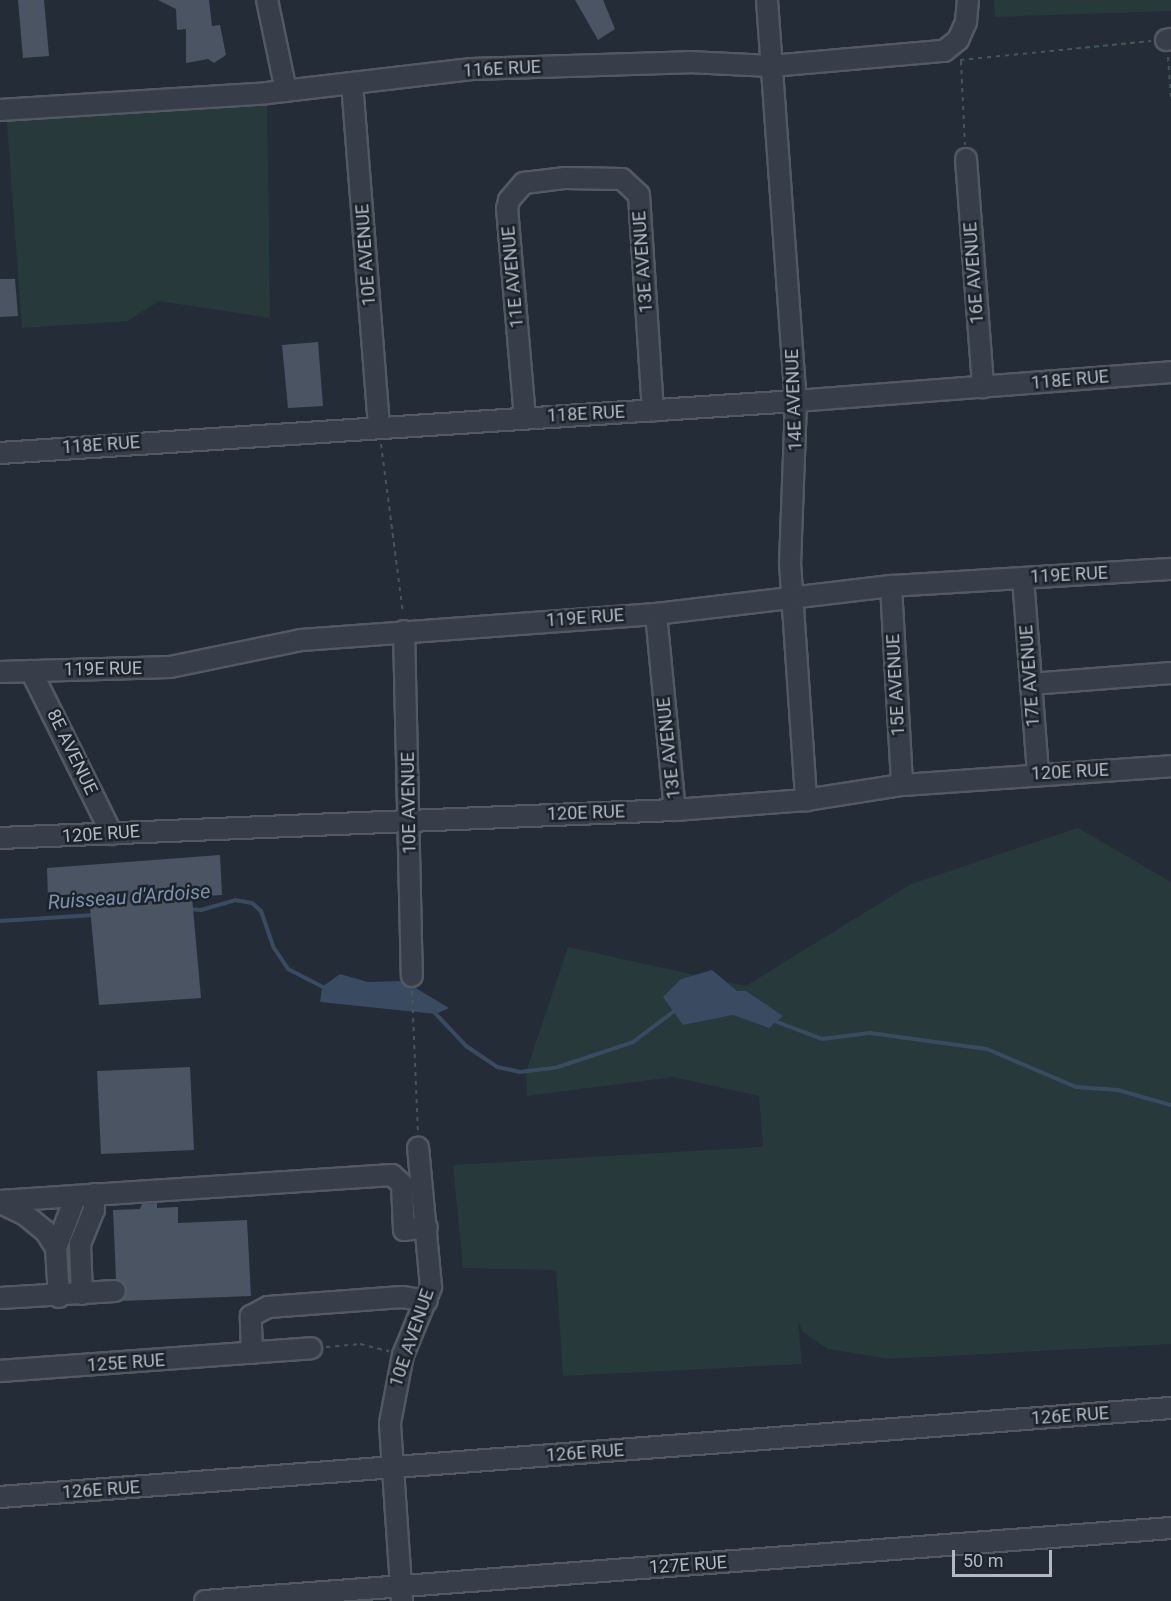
<!DOCTYPE html>
<html>
<head>
<meta charset="utf-8">
<style>
	body { margin:0 }
	#map { position:relative; width:1171px; height:1601px; overflow:hidden; background:#242c38; font-family:Roboto,sans-serif }
	div>[style] { position:absolute }
	.green>* { inset:0; background:#27393a }
	.water>* { inset:0; background:#3a4a60 }
	.stream>* { height:4px; margin:-2px; padding:0 2px; transform-origin:2px; border-radius:2px; background:#3a4a60 }
	.building>* { inset:0; background:#4a5462 }
	.path>* { height:2px; margin-top:-1px; transform-origin:0; background:repeating-linear-gradient(90deg,#455658 0 4.5px,transparent 0 9px) }
	.roads { filter:drop-shadow(2px 0 #525963) drop-shadow(-2px 0 #525963) drop-shadow(0 2px #525963) drop-shadow(0 -2px #525963) }
	.minor>* { height:20px; margin:-10px; padding:0 10px; transform-origin:10px; border-radius:10px; background:#373e49 }
	span { translate:-50% -50%; white-space:nowrap; text-align:center; line-height:1.15; -webkit-text-stroke:5px #1c232d; paint-order:stroke }
	.street-label { font-size:18px; color:#b2b9c5 }
	.water-label { font-size:20px; color:#7c90aa; font-style:italic }
	.scale { position:absolute; left:952px; top:1550px; width:100px; height:27px; box-sizing:border-box; border:3px solid #b2b9c5; border-top:0; padding-left:8px; font-size:18px; line-height:21px; white-space:nowrap; color:#b2b9c5; -webkit-text-stroke:4px #1c232d; paint-order:stroke }
</style>
</head>
<body>
<div id="map">
	<div class="green">
		<i style="clip-path:polygon(994px 0,1171px 0,1171px 11px,995px 17px)"></i>
		<i style="clip-path:polygon(267px 93px,270px 318px,159px 301px,128px 321px,22px 328px,6px 110px)"></i>
		<i style="clip-path:polygon(1078px 828px,1171px 882px,1171px 1344px,889px 1359px,828px 1349px,803px 1332px,798px 1321px,802px 1364px,563px 1376px,556px 1270px,463px 1268px,453px 1165px,763px 1147px,759px 1096px,673px 1077px,527px 1096px,526px 1072px,568px 947px,695px 975px,683px 1025px,733px 1015px,769px 1028px,727px 982px,746px 986px,911px 884px)"></i>
	</div>
	<div class="water">
		<i style="clip-path:polygon(712px 970px,737px 991px,746px 991px,783px 1016px,769px 1028px,733px 1015px,683px 1025px,663px 997px,681px 979px)"></i>
		<i style="clip-path:polygon(340px 974px,368px 982px,404px 981px,449px 1008px,436px 1014px,320px 1002px,322px 987px)"></i>
	</div>
	<div class="stream">
		<i style="left:188px;top:909px;width:13px;rotate:4deg"></i>
		<i style="left:201px;top:910px;width:35px;rotate:-16deg"></i>
		<i style="left:235px;top:900px;width:17px;rotate:10deg"></i>
		<i style="left:252px;top:903px;width:12px;rotate:42deg"></i>
		<i style="left:261px;top:911px;width:39px;rotate:71deg"></i>
		<i style="left:274px;top:948px;width:25px;rotate:56deg"></i>
		<i style="left:288px;top:969px;width:42px;rotate:27.2deg"></i>
		<i style="left:0;top:921px;width:94px;rotate:-3.7deg"></i>
		<i style="left:434px;top:1012px;width:47px;rotate:46.7deg"></i>
		<i style="left:466px;top:1046px;width:37px;rotate:34deg"></i>
		<i style="left:497px;top:1067px;width:24px;rotate:12deg"></i>
		<i style="left:520px;top:1072px;width:38px;rotate:-7deg"></i>
		<i style="left:558px;top:1067px;width:79px;rotate:-18.4deg"></i>
		<i style="left:633px;top:1042px;width:50px;rotate:-36.9deg"></i>
		<i style="left:777px;top:1022px;width:48px;rotate:20.7deg"></i>
		<i style="left:822px;top:1039px;width:48px;rotate:-7.1deg"></i>
		<i style="left:870px;top:1033px;width:118px;rotate:7.8deg"></i>
		<i style="left:987px;top:1049px;width:97px;rotate:23.1deg"></i>
		<i style="left:1076px;top:1087px;width:42px;rotate:4.1deg"></i>
		<i style="left:1118px;top:1090px;width:55px;rotate:15.8deg"></i>
	</div>
	<div class="building">
		<i style="clip-path:polygon(18px 0,44px 0,49px 56px,23px 58px)"></i>
		<i style="clip-path:polygon(158px 0,209px 0,212px 26px,220px 25px,226px 55px,214px 63px,208px 59px,186px 63px,186px 29px,177px 30px,176px 9px)"></i>
		<i style="clip-path:polygon(575px 0,603px 0,615px 29px,598px 40px)"></i>
		<i style="clip-path:polygon(0 279px,15px 279px,18px 316px,0 317px)"></i>
		<i style="clip-path:polygon(318px 342px,323px 406px,288px 408px,282px 345px)"></i>
		<i style="clip-path:polygon(220px 855px,222px 895px,192px 897px,201px 998px,99px 1005px,89px 897px,48px 900px,47px 868px)"></i>
		<i style="clip-path:polygon(190px 1067px,194px 1150px,101px 1154px,97px 1071px)"></i>
		<i style="clip-path:polygon(157px 1203px,157px 1208px,178px 1207px,178px 1223px,247px 1220px,251px 1296px,121px 1301px,127px 1290px,116px 1279px,113px 1210px,140px 1209px,142px 1204px)"></i>
	</div>
	<div class="path">
		<i style="left:1168px;top:57px;width:42px;rotate:85.9deg"></i>
		<i style="left:960px;top:60px;width:192px;rotate:-5.7deg"></i>
		<i style="left:961px;top:61px;width:84px;rotate:87.3deg"></i>
		<i style="left:381px;top:444px;width:171px;rotate:82.6deg"></i>
		<i style="left:412px;top:991px;width:141px;rotate:87.6deg"></i>
		<i style="left:326px;top:1347px;width:34px;rotate:-5deg"></i>
		<i style="left:360px;top:1344px;width:30px;rotate:14deg"></i>
	</div>
	<div class="roads">
		<div class="minor">
			<i style="left:267px;top:0;width:93px;rotate:78.2deg"></i>
			<i style="left:767px;top:0;width:402px;rotate:85.9deg"></i>
			<i style="left:796px;top:401px;width:162px;rotate:92.1deg"></i>
			<i style="left:790px;top:563px;width:238px;rotate:86.1deg"></i>
			<i style="left:1166px;top:40px;width:5px;rotate:-11deg"></i>
			<i style="left:352px;top:83px;width:344px;rotate:85.5deg"></i>
			<i style="left:0;top:110px;width:268px;rotate:-3.6deg"></i>
			<i style="left:267px;top:93px;width:206px;rotate:-6.7deg"></i>
			<i style="left:472px;top:69px;width:217px;rotate:-1.8deg"></i>
			<i style="left:689px;top:62px;width:82px;rotate:2.8deg"></i>
			<i style="left:771px;top:66px;width:174px;rotate:-5deg"></i>
			<i style="left:944px;top:51px;width:18px;rotate:-38deg"></i>
			<i style="left:958px;top:40px;width:20px;rotate:-66deg"></i>
			<i style="left:966px;top:22px;width:22px;rotate:-85deg"></i>
			<i style="left:966px;top:159px;width:229px;rotate:85.7deg"></i>
			<i style="left:525px;top:418px;width:210px;rotate:-94.9deg"></i>
			<i style="left:507px;top:209px;width:9px;rotate:-77deg"></i>
			<i style="left:509px;top:200px;width:23px;rotate:-49deg"></i>
			<i style="left:524px;top:183px;width:40px;rotate:-7.1deg"></i>
			<i style="left:564px;top:178px;width:58px;rotate:1deg"></i>
			<i style="left:622px;top:179px;width:23px;rotate:43deg"></i>
			<i style="left:639px;top:195px;width:216px;rotate:86.3deg"></i>
			<i style="left:0;top:453px;width:798px;rotate:-3.74deg"></i>
			<i style="left:796px;top:401px;width:376px;rotate:-4.4deg"></i>
			<i style="left:1023px;top:578px;width:196px;rotate:85.6deg"></i>
			<i style="left:891px;top:586px;width:199px;rotate:86.8deg"></i>
			<i style="left:656px;top:614px;width:197px;rotate:84.5deg"></i>
			<i style="left:404px;top:631px;width:345px;rotate:88.7deg"></i>
			<i style="left:31px;top:671px;width:182px;rotate:63.6deg"></i>
			<i style="left:0;top:672px;width:170px;rotate:-1.7deg"></i>
			<i style="left:170px;top:667px;width:134px;rotate:-11.6deg"></i>
			<i style="left:301px;top:640px;width:356px;rotate:-4.2deg"></i>
			<i style="left:656px;top:614px;width:237px;rotate:-6.8deg"></i>
			<i style="left:891px;top:586px;width:281px;rotate:-3.5deg"></i>
			<i style="left:1031px;top:684px;width:140px;rotate:-4.5deg"></i>
			<i style="left:0;top:838px;width:676px;rotate:-2.38deg"></i>
			<i style="left:675px;top:810px;width:131px;rotate:-4.4deg"></i>
			<i style="left:806px;top:800px;width:97px;rotate:-8.9deg"></i>
			<i style="left:902px;top:785px;width:270px;rotate:-4deg"></i>
			<i style="left:0;top:1201px;width:393px;rotate:-3.8deg"></i>
			<i style="left:392px;top:1175px;width:13px;rotate:42deg"></i>
			<i style="left:402px;top:1184px;width:46px;rotate:87.5deg"></i>
			<i style="left:404px;top:1230px;width:23px;rotate:-7deg"></i>
			<i style="left:0;top:1203px;width:26px;rotate:25deg"></i>
			<i style="left:24px;top:1214px;width:28px;rotate:39deg"></i>
			<i style="left:46px;top:1232px;width:19px;rotate:58deg"></i>
			<i style="left:82px;top:1294px;width:50px;rotate:-92.3deg"></i>
			<i style="left:80px;top:1244px;width:37px;rotate:-68deg"></i>
			<i style="left:94px;top:1210px;width:16px;rotate:-90deg"></i>
			<i style="left:59px;top:1297px;width:49px;rotate:-93.5deg"></i>
			<i style="left:56px;top:1248px;width:56px;rotate:-69deg"></i>
			<i style="left:0;top:1298px;width:115px;rotate:-3.5deg"></i>
			<i style="left:252px;top:1353px;width:37px;rotate:-92deg"></i>
			<i style="left:251px;top:1316px;width:19px;rotate:-28deg"></i>
			<i style="left:268px;top:1307px;width:134px;rotate:-4.3deg"></i>
			<i style="left:402px;top:1297px;width:25px;rotate:9deg"></i>
			<i style="left:0;top:1371px;width:312px;rotate:-4.2deg"></i>
			<i style="left:0;top:1497px;width:1174px;rotate:-4.35deg"></i>
			<i style="left:205px;top:1601px;width:969px;rotate:-4.32deg"></i>
			<i style="left:402px;top:1601px;width:178px;rotate:-93.9deg"></i>
			<i style="left:390px;top:1423px;width:69px;rotate:-79.2deg"></i>
			<i style="left:403px;top:1355px;width:74px;rotate:-67.6deg"></i>
			<i style="left:431px;top:1287px;width:140px;rotate:-95.3deg"></i>
		</div>
	</div>
	<div class="street-label">
		<span style="left:502px;top:69px;rotate:-3deg">116E RUE</span>
		<span style="left:366px;top:255px;rotate:-94deg">10E AVENUE</span>
		<span style="left:643px;top:262px;rotate:-94deg">13E AVENUE</span>
		<span style="left:974px;top:273px;rotate:-94deg">16E AVENUE</span>
		<span style="left:513px;top:277px;rotate:-95deg">11E AVENUE</span>
		<span style="left:1070px;top:380px;rotate:-5deg">118E RUE</span>
		<span style="left:794px;top:400px;rotate:-92deg">14E AVENUE</span>
		<span style="left:586px;top:414px;rotate:-3deg">118E RUE</span>
		<span style="left:101px;top:445px;rotate:-4deg">118E RUE</span>
		<span style="left:1069px;top:575px;rotate:-3deg">119E RUE</span>
		<span style="left:585px;top:618px;rotate:-4deg">119E RUE</span>
		<span style="left:103px;top:669px;rotate:-1deg">119E RUE</span>
		<span style="left:1030px;top:676px;rotate:-94deg">17E AVENUE</span>
		<span style="left:896px;top:685px;rotate:-93deg">15E AVENUE</span>
		<span style="left:669px;top:748px;rotate:-96deg">13E AVENUE</span>
		<span style="left:72px;top:752px;rotate:64deg">8E AVENUE</span>
		<span style="left:1070px;top:772px;rotate:-3deg">120E RUE</span>
		<span style="left:409px;top:803px;rotate:-91deg">10E AVENUE</span>
		<span style="left:586px;top:813px;rotate:-2deg">120E RUE</span>
		<span style="left:101px;top:834px;rotate:-4deg">120E RUE</span>
		<span style="left:412px;top:1338px;rotate:-71deg">10E AVENUE</span>
		<span style="left:126px;top:1363px;rotate:-4deg">125E RUE</span>
		<span style="left:1070px;top:1416px;rotate:-4deg">126E RUE</span>
		<span style="left:585px;top:1453px;rotate:-4deg">126E RUE</span>
		<span style="left:101px;top:1490px;rotate:-4deg">126E RUE</span>
		<span style="left:688px;top:1565px;rotate:-4deg">127E RUE</span>
	</div>
	<div class="water-label">
		<span style="left:129px;top:897px;rotate:-4deg">Ruisseau d'Ardoise</span>
	</div>
	<div class="scale">50 m</div>
</div>
</body>
</html>
